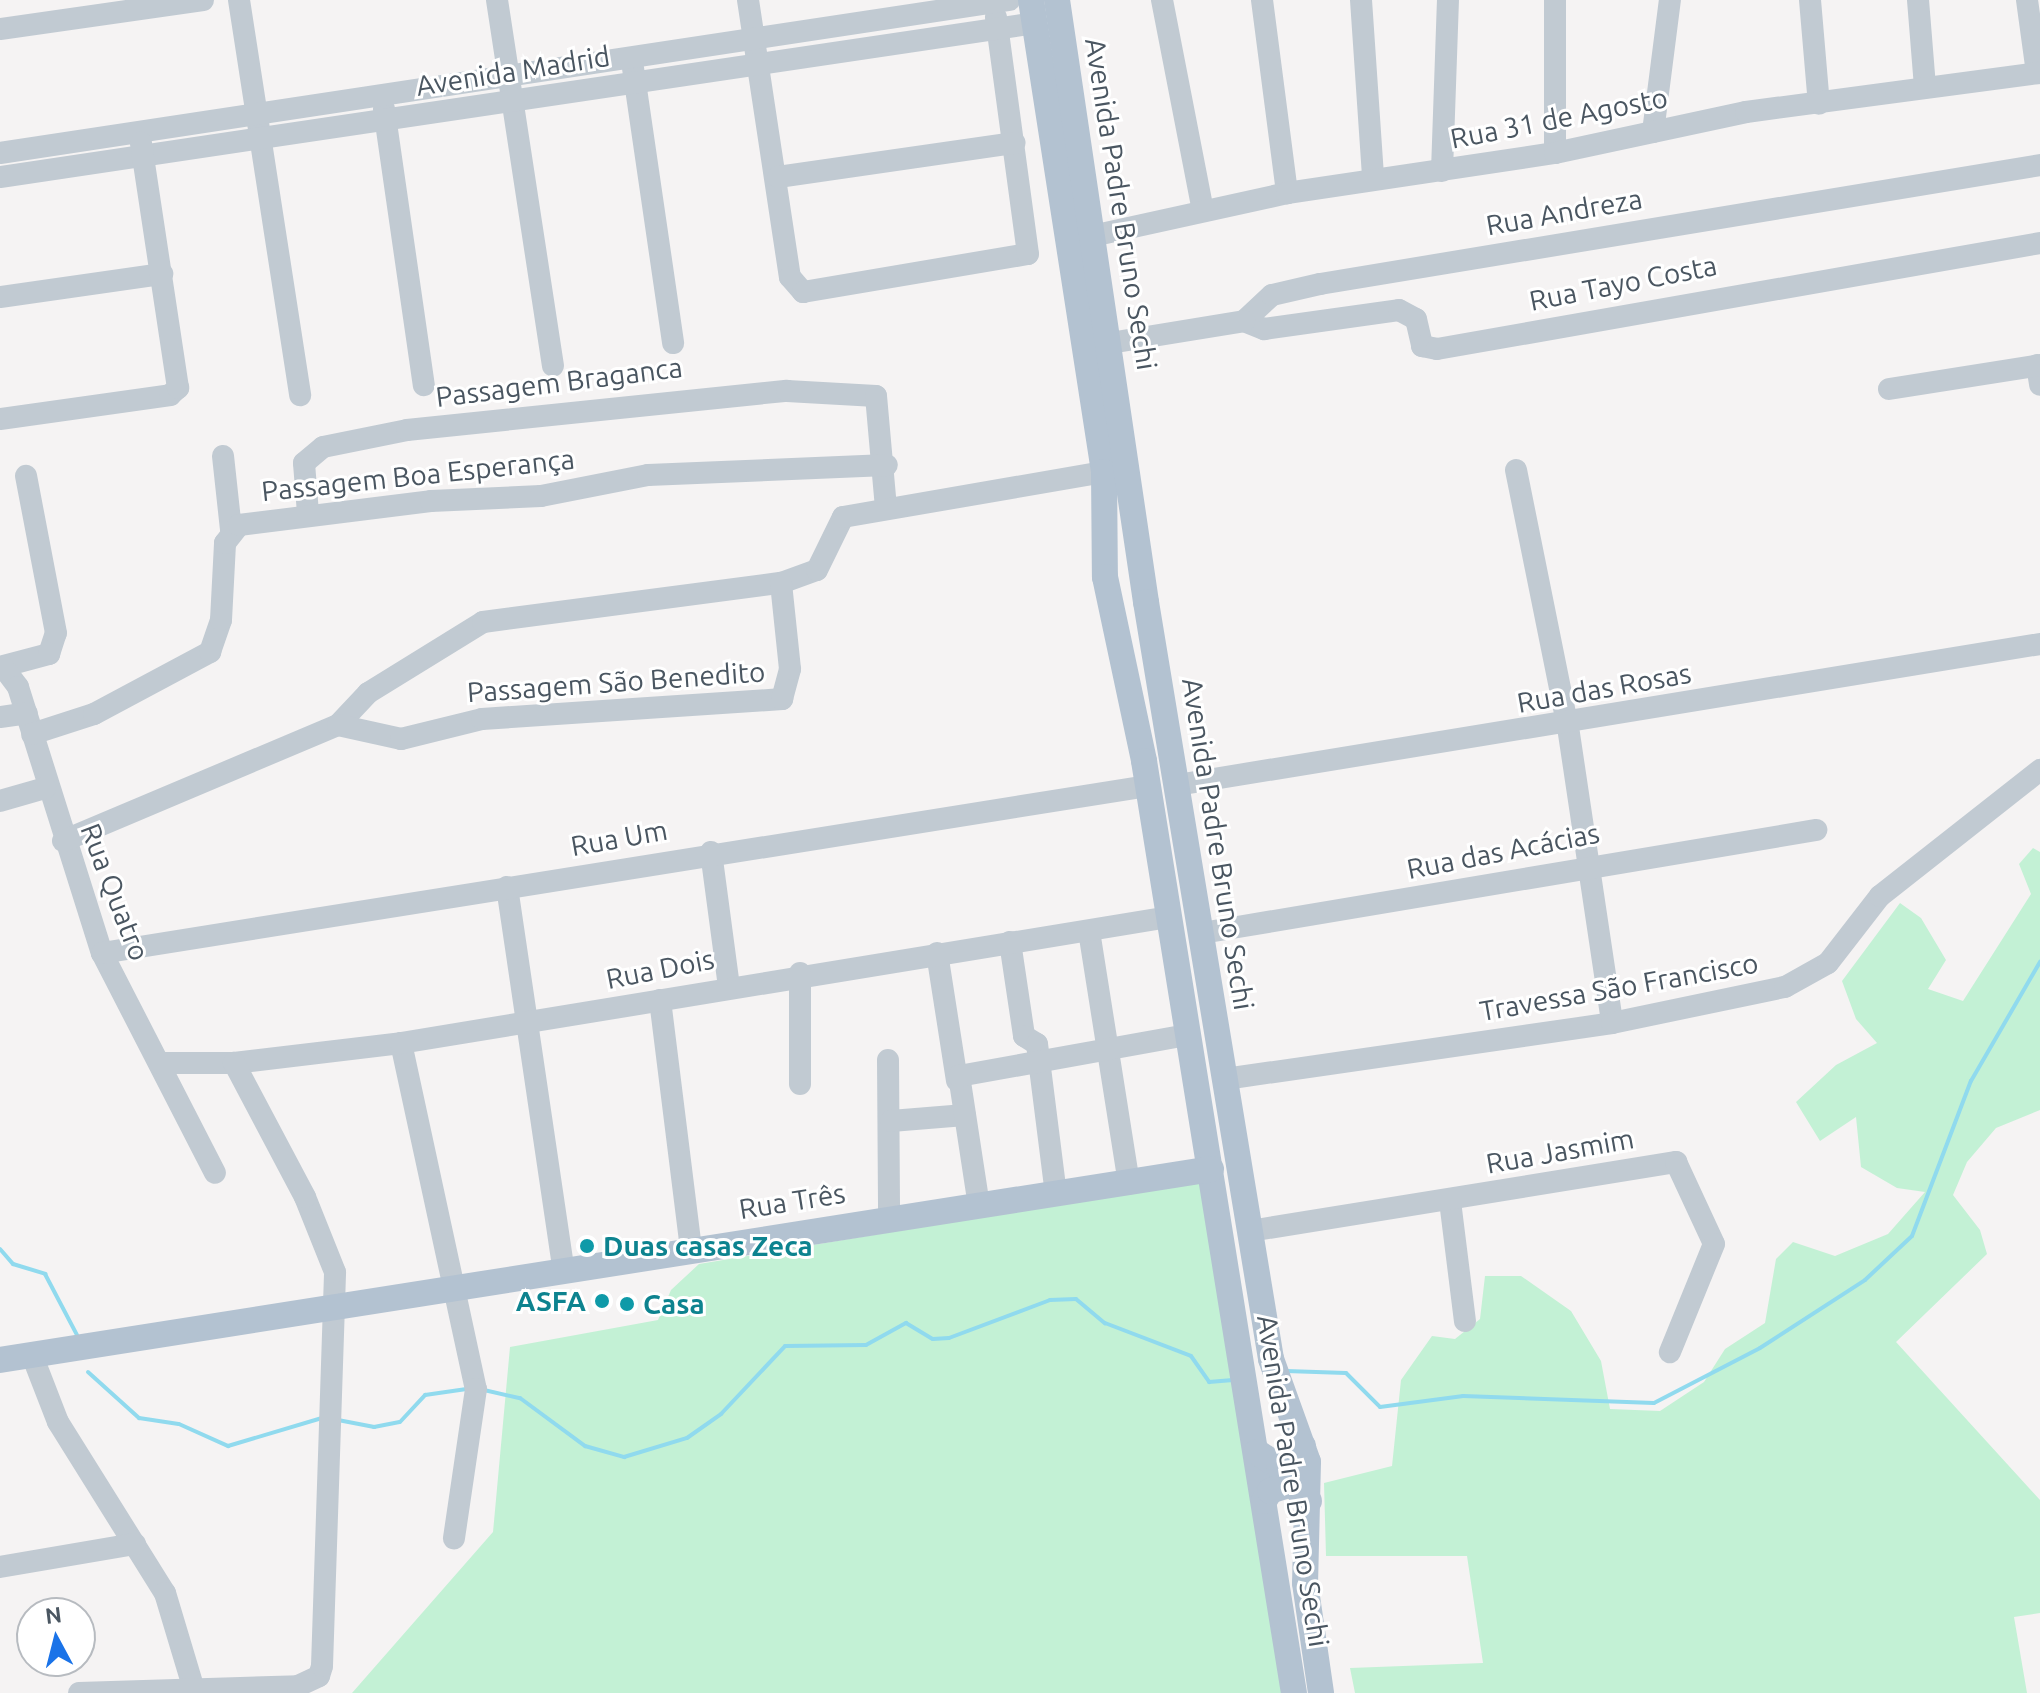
<!DOCTYPE html>
<html>
<head>
<meta charset="utf-8">
<style>
	body { margin:0 }
	#map { position:relative; width:2040px; height:1693px; overflow:hidden; background:#f5f3f3; font-family:Ubuntu,sans-serif }
	div>[style] { position:absolute }
	.green>* { inset:0; background:#c3f1d5 }
	.stream>* { height:4px; margin:-2px; padding:0 2px; transform-origin:2px; border-radius:2px; background:#90daee }
	.minor>* { height:22px; margin:-11px; padding:0 11px; transform-origin:11px; border-radius:11px; background:#c1cad2 }
	.major>* { height:26px; margin:-13px; padding:0 13px; transform-origin:13px; border-radius:13px; background:#b3c2d1 }
	.dots>* { width:22px; height:22px; translate:-50% -50%; box-sizing:border-box; border:4px solid #fff; border-radius:50% }
	span { translate:-50% -50%; white-space:nowrap; text-align:center; line-height:1.15; -webkit-text-stroke:6px #fff; paint-order:stroke }
	.street-label { font-size:28px; color:#4a5661 }
	.culture-label { font-size:28px; color:#0d838f; font-weight:700 }
	.left { translate:0 -50%; text-align:left }
	.right { translate:-100% -50%; text-align:right }
	.north { position:absolute; left:16px; top:1597px; width:80px; height:80px; box-sizing:border-box; background:#fff; border:2px solid #b7bbc0; border-radius:50%; rotate:353deg; font-size:22px; font-weight:700; line-height:32px; text-align:center; color:#4a5661 }
	.north::after { content:''; display:block; margin:auto; width:28px; height:36px; background:#1a73e8; clip-path:polygon(50% 0,100% 100%,50% 72%,0 100%) }
</style>
</head>
<body>
<div id="map">
	<div class="green">
		<i style="clip-path:polygon(2033px 848px,2040px 852px,2040px 1110px,1996px 1128px,1967px 1162px,1953px 1195px,1980px 1230px,1987px 1254px,1896px 1342px,2040px 1500px,2040px 1613px,2014px 1617px,2027px 1693px,1355px 1693px,1350px 1668px,1483px 1663px,1467px 1556px,1326px 1556px,1324px 1483px,1392px 1466px,1401px 1380px,1432px 1336px,1455px 1339px,1480px 1319px,1485px 1276px,1521px 1276px,1571px 1311px,1601px 1361px,1610px 1409px,1660px 1411px,1704px 1382px,1725px 1349px,1765px 1323px,1776px 1259px,1793px 1242px,1835px 1256px,1888px 1234px,1925px 1192px,1897px 1188px,1861px 1167px,1856px 1117px,1820px 1141px,1796px 1102px,1836px 1065px,1877px 1043px,1856px 1019px,1842px 981px,1900px 903px,1921px 918px,1946px 960px,1928px 989px,1963px 1001px,2031px 894px,2019px 864px)"></i>
		<i style="clip-path:polygon(1209px 1179px,1288px 1693px,352px 1693px,493px 1532px,510px 1347px,658px 1320px,671px 1290px,699px 1264px)"></i>
	</div>
	<div class="stream">
		<i style="left:0;top:1249px;width:20px;rotate:49deg"></i>
		<i style="left:13px;top:1264px;width:34px;rotate:17deg"></i>
		<i style="left:45px;top:1274px;width:69px;rotate:62.3deg"></i>
		<i style="left:1286px;top:1371px;width:60px;rotate:1.9deg"></i>
		<i style="left:1346px;top:1373px;width:48px;rotate:45deg"></i>
		<i style="left:1380px;top:1407px;width:84px;rotate:-7.5deg"></i>
		<i style="left:1463px;top:1396px;width:191px;rotate:2.1deg"></i>
		<i style="left:1654px;top:1403px;width:119px;rotate:-27.4deg"></i>
		<i style="left:1760px;top:1348px;width:125px;rotate:-32.9deg"></i>
		<i style="left:1865px;top:1280px;width:64px;rotate:-43.1deg"></i>
		<i style="left:1912px;top:1236px;width:166px;rotate:-69.2deg"></i>
		<i style="left:1971px;top:1081px;width:138px;rotate:-59.9deg"></i>
		<i style="left:88px;top:1372px;width:69px;rotate:42deg"></i>
		<i style="left:139px;top:1418px;width:40px;rotate:8.5deg"></i>
		<i style="left:179px;top:1424px;width:54px;rotate:24.2deg"></i>
		<i style="left:228px;top:1446px;width:98px;rotate:-16.6deg"></i>
		<i style="left:484px;top:1390px;width:37px;rotate:13deg"></i>
		<i style="left:520px;top:1398px;width:81px;rotate:36.4deg"></i>
		<i style="left:585px;top:1446px;width:41px;rotate:15.8deg"></i>
		<i style="left:624px;top:1457px;width:66px;rotate:-16.8deg"></i>
		<i style="left:687px;top:1438px;width:42px;rotate:-35.2deg"></i>
		<i style="left:721px;top:1414px;width:93px;rotate:-46.7deg"></i>
		<i style="left:785px;top:1346px;width:81px;rotate:-0.7deg"></i>
		<i style="left:866px;top:1345px;width:46px;rotate:-28.8deg"></i>
		<i style="left:906px;top:1323px;width:31px;rotate:31deg"></i>
		<i style="left:933px;top:1339px;width:16px;rotate:-4deg"></i>
		<i style="left:949px;top:1338px;width:108px;rotate:-20.6deg"></i>
		<i style="left:1050px;top:1300px;width:26px;rotate:-2deg"></i>
		<i style="left:1076px;top:1299px;width:38px;rotate:40deg"></i>
		<i style="left:1105px;top:1323px;width:92px;rotate:21deg"></i>
		<i style="left:1191px;top:1356px;width:32px;rotate:55deg"></i>
		<i style="left:1209px;top:1382px;width:24px;rotate:-5deg"></i>
		<i style="left:338px;top:1420px;width:37px;rotate:11deg"></i>
		<i style="left:374px;top:1427px;width:26px;rotate:-11deg"></i>
		<i style="left:400px;top:1422px;width:37px;rotate:-47deg"></i>
		<i style="left:425px;top:1395px;width:42px;rotate:-8.1deg"></i>
	</div>
	<div class="minor">
		<i style="left:239px;top:0;width:400px;rotate:81.2deg"></i>
		<i style="left:497px;top:0;width:370px;rotate:81.3deg"></i>
		<i style="left:748px;top:0;width:280px;rotate:81.4deg"></i>
		<i style="left:790px;top:277px;width:20px;rotate:49deg"></i>
		<i style="left:803px;top:292px;width:228px;rotate:-9.6deg"></i>
		<i style="left:1028px;top:254px;width:239px;rotate:-97.7deg"></i>
		<i style="left:1162px;top:0;width:215px;rotate:79deg"></i>
		<i style="left:1262px;top:0;width:195px;rotate:82.6deg"></i>
		<i style="left:1361px;top:0;width:178px;rotate:86.1deg"></i>
		<i style="left:1810px;top:0;width:104px;rotate:85.1deg"></i>
		<i style="left:1918px;top:0;width:87px;rotate:85.4deg"></i>
		<i style="left:2027px;top:0;width:74px;rotate:82.2deg"></i>
		<i style="left:0;top:29px;width:205px;rotate:-8.1deg"></i>
		<i style="left:633px;top:68px;width:278px;rotate:81.7deg"></i>
		<i style="left:384px;top:109px;width:279px;rotate:81.8deg"></i>
		<i style="left:1653px;top:132px;width:133px;rotate:-82.7deg"></i>
		<i style="left:0;top:153px;width:1021px;rotate:-8.62deg"></i>
		<i style="left:1555px;top:153px;width:153px;rotate:-90deg"></i>
		<i style="left:1442px;top:171px;width:171px;rotate:-88deg"></i>
		<i style="left:0;top:177px;width:1046px;rotate:-8.46deg"></i>
		<i style="left:778px;top:177px;width:239px;rotate:-8.2deg"></i>
		<i style="left:1092px;top:236px;width:200px;rotate:-12.4deg"></i>
		<i style="left:1287px;top:193px;width:271px;rotate:-8.5deg"></i>
		<i style="left:1555px;top:153px;width:195px;rotate:-12.1deg"></i>
		<i style="left:1746px;top:112px;width:297px;rotate:-7.6deg"></i>
		<i style="left:0;top:297px;width:164px;rotate:-8.1deg"></i>
		<i style="left:1244px;top:321px;width:22px;rotate:22deg"></i>
		<i style="left:1264px;top:329px;width:136px;rotate:-8deg"></i>
		<i style="left:1399px;top:310px;width:19px;rotate:28deg"></i>
		<i style="left:1416px;top:319px;width:28px;rotate:77deg"></i>
		<i style="left:1422px;top:346px;width:15px;rotate:11deg"></i>
		<i style="left:1437px;top:349px;width:612px;rotate:-9.97deg"></i>
		<i style="left:1244px;top:321px;width:38px;rotate:-43deg"></i>
		<i style="left:1272px;top:295px;width:49px;rotate:-12.9deg"></i>
		<i style="left:1320px;top:284px;width:730px;rotate:-9.38deg"></i>
		<i style="left:1110px;top:343px;width:136px;rotate:-9.3deg"></i>
		<i style="left:2037px;top:365px;width:20px;rotate:81deg"></i>
		<i style="left:1889px;top:389px;width:153px;rotate:-9deg"></i>
		<i style="left:0;top:419px;width:172px;rotate:-8deg"></i>
		<i style="left:170px;top:395px;width:11px;rotate:-41deg"></i>
		<i style="left:178px;top:388px;width:248px;rotate:-98.6deg"></i>
		<i style="left:223px;top:456px;width:74px;rotate:83.8deg"></i>
		<i style="left:1516px;top:470px;width:262px;rotate:78.6deg"></i>
		<i style="left:1568px;top:727px;width:299px;rotate:81.5deg"></i>
		<i style="left:308px;top:513px;width:50px;rotate:-94.6deg"></i>
		<i style="left:304px;top:463px;width:25px;rotate:-40deg"></i>
		<i style="left:323px;top:447px;width:86px;rotate:-11.4deg"></i>
		<i style="left:407px;top:430px;width:382px;rotate:-5.9deg"></i>
		<i style="left:787px;top:391px;width:89px;rotate:3.2deg"></i>
		<i style="left:876px;top:396px;width:111px;rotate:84.9deg"></i>
		<i style="left:0;top:667px;width:51px;rotate:-14.9deg"></i>
		<i style="left:49px;top:654px;width:22px;rotate:-72deg"></i>
		<i style="left:56px;top:633px;width:160px;rotate:-100.8deg"></i>
		<i style="left:3px;top:667px;width:25px;rotate:53deg"></i>
		<i style="left:18px;top:687px;width:279px;rotate:72.5deg"></i>
		<i style="left:102px;top:953px;width:247px;rotate:62.8deg"></i>
		<i style="left:0;top:717px;width:27px;rotate:-8deg"></i>
		<i style="left:338px;top:725px;width:44px;rotate:-46.8deg"></i>
		<i style="left:368px;top:693px;width:135px;rotate:-31.7deg"></i>
		<i style="left:483px;top:622px;width:301px;rotate:-7.5deg"></i>
		<i style="left:781px;top:583px;width:38px;rotate:-20deg"></i>
		<i style="left:817px;top:570px;width:59px;rotate:-63.9deg"></i>
		<i style="left:843px;top:517px;width:265px;rotate:-9.8deg"></i>
		<i style="left:32px;top:734px;width:65px;rotate:-17.9deg"></i>
		<i style="left:94px;top:714px;width:132px;rotate:-28.1deg"></i>
		<i style="left:210px;top:652px;width:34px;rotate:-71deg"></i>
		<i style="left:221px;top:620px;width:77px;rotate:-87deg"></i>
		<i style="left:225px;top:543px;width:23px;rotate:-52deg"></i>
		<i style="left:239px;top:525px;width:193px;rotate:-7.1deg"></i>
		<i style="left:431px;top:501px;width:110px;rotate:-2.6deg"></i>
		<i style="left:541px;top:496px;width:109px;rotate:-11.1deg"></i>
		<i style="left:648px;top:475px;width:239px;rotate:-2.4deg"></i>
		<i style="left:1177px;top:785px;width:874px;rotate:-9.28deg"></i>
		<i style="left:0;top:801px;width:47px;rotate:-16.1deg"></i>
		<i style="left:63px;top:841px;width:298px;rotate:-22.9deg"></i>
		<i style="left:338px;top:725px;width:65px;rotate:12.5deg"></i>
		<i style="left:401px;top:739px;width:83px;rotate:-13.9deg"></i>
		<i style="left:482px;top:719px;width:301px;rotate:-3.8deg"></i>
		<i style="left:782px;top:699px;width:31px;rotate:-75deg"></i>
		<i style="left:790px;top:669px;width:86px;rotate:-96deg"></i>
		<i style="left:711px;top:852px;width:136px;rotate:82.4deg"></i>
		<i style="left:507px;top:887px;width:388px;rotate:81.6deg"></i>
		<i style="left:1089px;top:931px;width:256px;rotate:81deg"></i>
		<i style="left:1202px;top:933px;width:623px;rotate:-9.52deg"></i>
		<i style="left:1010px;top:942px;width:95px;rotate:81.5deg"></i>
		<i style="left:1024px;top:1036px;width:15px;rotate:32deg"></i>
		<i style="left:1037px;top:1044px;width:152px;rotate:82.8deg"></i>
		<i style="left:102px;top:953px;width:1058px;rotate:-9.08deg"></i>
		<i style="left:937px;top:953px;width:129px;rotate:81.1deg"></i>
		<i style="left:660px;top:1000px;width:251px;rotate:82.9deg"></i>
		<i style="left:401px;top:1043px;width:354px;rotate:77.8deg"></i>
		<i style="left:476px;top:1389px;width:151px;rotate:98.4deg"></i>
		<i style="left:888px;top:1060px;width:158px;rotate:89.6deg"></i>
		<i style="left:160px;top:1063px;width:74px"></i>
		<i style="left:234px;top:1063px;width:168px;rotate:-6.8deg"></i>
		<i style="left:401px;top:1043px;width:778px;rotate:-9.32deg"></i>
		<i style="left:1225px;top:1079px;width:391px;rotate:-8.2deg"></i>
		<i style="left:1612px;top:1023px;width:177px;rotate:-11.8deg"></i>
		<i style="left:1785px;top:987px;width:49px;rotate:-29.2deg"></i>
		<i style="left:1828px;top:963px;width:85px;rotate:-52.2deg"></i>
		<i style="left:1880px;top:896px;width:204px;rotate:-38.2deg"></i>
		<i style="left:800px;top:1084px;width:111px;rotate:-90deg"></i>
		<i style="left:891px;top:1121px;width:74px;rotate:-4.6deg"></i>
		<i style="left:1450px;top:1201px;width:121px;rotate:82.9deg"></i>
		<i style="left:979px;top:1206px;width:132px;rotate:-98.7deg"></i>
		<i style="left:959px;top:1076px;width:233px;rotate:-10.2deg"></i>
		<i style="left:1250px;top:1231px;width:432px;rotate:-9.2deg"></i>
		<i style="left:1676px;top:1162px;width:90px;rotate:65.1deg"></i>
		<i style="left:1714px;top:1244px;width:117px;rotate:112.2deg"></i>
		<i style="left:32px;top:1355px;width:72px;rotate:68.8deg"></i>
		<i style="left:58px;top:1422px;width:202px;rotate:58deg"></i>
		<i style="left:165px;top:1593px;width:104px;rotate:73.3deg"></i>
		<i style="left:0;top:1567px;width:137px;rotate:-9.7deg"></i>
		<i style="left:79px;top:1693px;width:219px;rotate:-1.8deg"></i>
		<i style="left:298px;top:1686px;width:23px;rotate:-25deg"></i>
		<i style="left:319px;top:1676px;width:10px;rotate:-73deg"></i>
		<i style="left:322px;top:1666px;width:394px;rotate:-88.1deg"></i>
		<i style="left:335px;top:1272px;width:81px;rotate:-111.8deg"></i>
		<i style="left:305px;top:1197px;width:152px;rotate:-117.9deg"></i>
	</div>
	<div class="major">
		<i style="left:1031px;top:0;width:478px;rotate:81.2deg"></i>
		<i style="left:1104px;top:472px;width:105px;rotate:89.5deg"></i>
		<i style="left:1105px;top:577px;width:188px;rotate:78deg"></i>
		<i style="left:1144px;top:761px;width:944px;rotate:80.86deg"></i>
		<i style="left:1057px;top:0;width:609px;rotate:81.59deg"></i>
		<i style="left:1146px;top:602px;width:767px;rotate:80.62deg"></i>
		<i style="left:1271px;top:1359px;width:109px;rotate:70.2deg"></i>
		<i style="left:1308px;top:1462px;width:121px;rotate:91.4deg"></i>
		<i style="left:1305px;top:1583px;width:111px;rotate:81.7deg"></i>
		<i style="left:0;top:1360px;width:1226px;rotate:-8.96deg"></i>
		<i style="left:1257px;top:1452px;width:27px;rotate:34deg"></i>
		<i style="left:1279px;top:1467px;width:32px;rotate:-41deg"></i>
		<i style="left:1264px;top:1501px;width:12px;rotate:-59deg"></i>
		<i style="left:1270px;top:1491px;width:23px;rotate:-18deg"></i>
		<i style="left:1292px;top:1484px;width:24px;rotate:45deg"></i>
	</div>
	<div class="dots">
		<i style="left:587px;top:1246px;background:#0f9aa8"></i>
		<i style="left:602px;top:1301px;background:#0f9aa8"></i>
		<i style="left:627px;top:1304px;background:#0f9aa8"></i>
	</div>
	<div class="street-label">
		<span style="left:513px;top:71px;rotate:-9deg">Avenida Madrid</span>
		<span style="left:1559px;top:118px;rotate:-11deg">Rua 31 de Agosto</span>
		<span style="left:1121px;top:204px;rotate:81deg">Avenida Padre Bruno Sechi</span>
		<span style="left:1564px;top:212px;rotate:-10deg">Rua Andreza</span>
		<span style="left:1623px;top:283px;rotate:-11deg">Rua Tayo Costa</span>
		<span style="left:559px;top:382px;rotate:-7deg">Passagem Braganca</span>
		<span style="left:418px;top:475px;rotate:-6deg">Passagem Boa Esperança</span>
		<span style="left:616px;top:682px;rotate:-4deg">Passagem São Benedito</span>
		<span style="left:1604px;top:688px;rotate:-10deg">Rua das Rosas</span>
		<span style="left:619px;top:838px;rotate:-10deg">Rua Um</span>
		<span style="left:1218px;top:844px;rotate:81deg">Avenida Padre Bruno Sechi</span>
		<span style="left:1503px;top:851px;rotate:-11deg">Rua das Acácias</span>
		<span style="left:115px;top:892px;rotate:69deg">Rua Quatro</span>
		<span style="left:660px;top:969px;rotate:-11deg">Rua Dois</span>
		<span style="left:1619px;top:987px;rotate:-10deg">Travessa São Francisco</span>
		<span style="left:1560px;top:1151px;rotate:-10deg">Rua Jasmim</span>
		<span style="left:792px;top:1201px;rotate:-9deg">Rua Três</span>
		<span style="left:1293px;top:1481px;rotate:81deg">Avenida Padre Bruno Sechi</span>
	</div>
	<div class="culture-label">
		<span class="left" style="left:603px;top:1246px">Duas casas Zeca</span>
		<span class="right" style="left:586px;top:1301px">ASFA</span>
		<span class="left" style="left:643px;top:1304px">Casa</span>
	</div>
	<div class="north">N</div>
</div>
</body>
</html>
